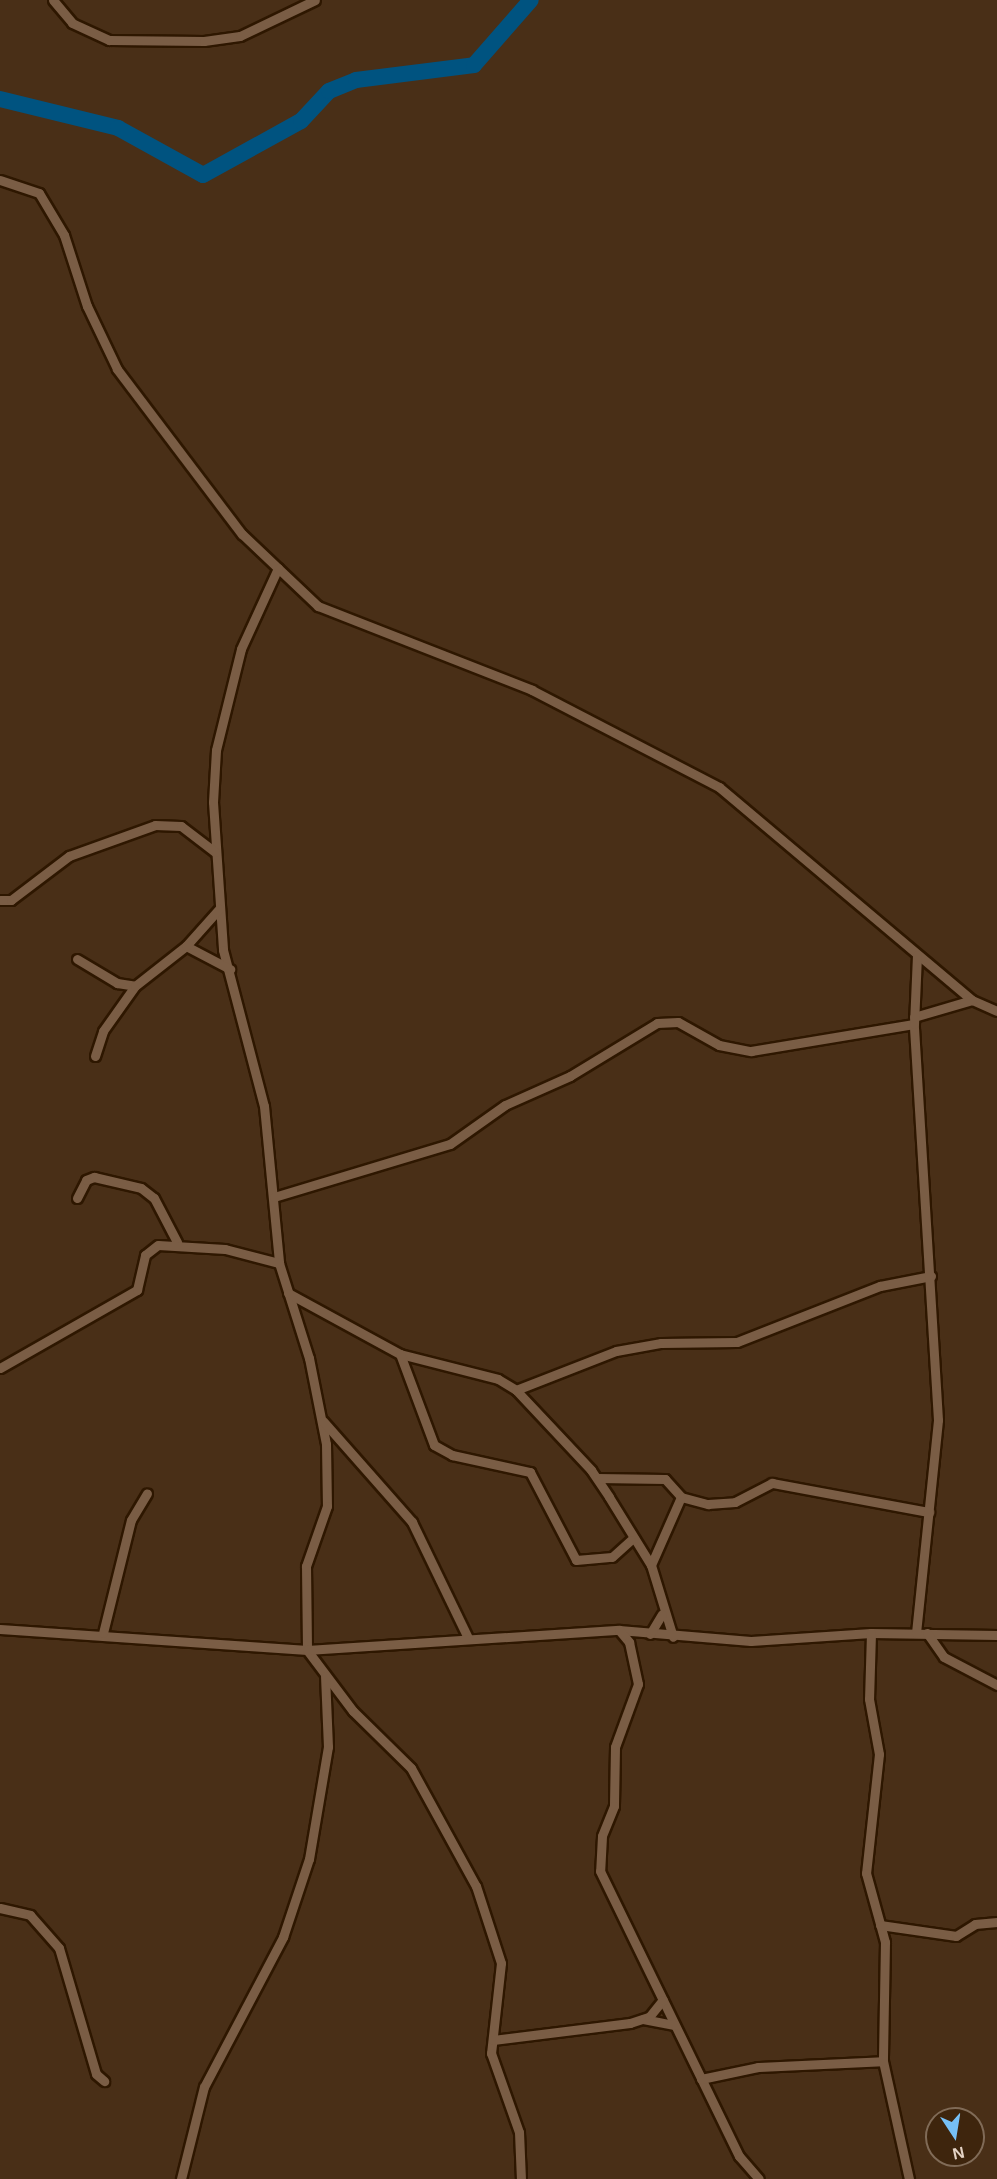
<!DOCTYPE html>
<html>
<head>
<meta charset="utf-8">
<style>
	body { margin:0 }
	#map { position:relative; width:997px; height:2179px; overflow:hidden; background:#492f17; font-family:Helvetica,sans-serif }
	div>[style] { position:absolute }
	.river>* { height:16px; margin:-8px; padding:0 8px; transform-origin:8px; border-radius:8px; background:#005380 }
	.roads { filter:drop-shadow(2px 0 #2e1700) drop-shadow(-2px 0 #2e1700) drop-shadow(0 2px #2e1700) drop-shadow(0 -2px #2e1700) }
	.minor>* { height:9px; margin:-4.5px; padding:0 4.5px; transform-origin:4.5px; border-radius:4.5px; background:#7a5d45 }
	span { translate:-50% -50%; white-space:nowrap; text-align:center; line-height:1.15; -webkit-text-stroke:6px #3e250d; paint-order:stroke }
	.north { position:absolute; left:925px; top:2107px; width:60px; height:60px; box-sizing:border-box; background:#3e250d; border:2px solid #806b57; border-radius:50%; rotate:168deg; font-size:16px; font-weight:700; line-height:24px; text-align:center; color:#e4d3c5 }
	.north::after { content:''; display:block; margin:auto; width:21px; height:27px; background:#76c0f7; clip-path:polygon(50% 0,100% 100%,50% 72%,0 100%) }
</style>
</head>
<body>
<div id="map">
	<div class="river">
		<i style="left:0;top:99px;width:122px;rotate:13.8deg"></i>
		<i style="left:118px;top:128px;width:97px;rotate:28.9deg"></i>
		<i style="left:203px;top:175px;width:112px;rotate:-28.9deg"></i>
		<i style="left:301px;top:121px;width:41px;rotate:-47deg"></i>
		<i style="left:329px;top:91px;width:29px;rotate:-22deg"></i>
		<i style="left:356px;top:80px;width:119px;rotate:-7.2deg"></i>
		<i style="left:474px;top:65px;width:86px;rotate:-48.8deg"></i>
	</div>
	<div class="roads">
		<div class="minor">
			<i style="left:53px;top:0;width:30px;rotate:50deg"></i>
			<i style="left:72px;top:23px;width:41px;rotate:24.7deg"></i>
			<i style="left:109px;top:40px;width:95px;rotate:0.6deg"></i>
			<i style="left:204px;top:41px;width:36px;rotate:-8deg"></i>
			<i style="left:240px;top:36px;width:83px;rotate:-25.6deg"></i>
			<i style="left:0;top:180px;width:41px;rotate:18.4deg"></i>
			<i style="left:39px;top:193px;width:49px;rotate:59.2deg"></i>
			<i style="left:64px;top:235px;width:75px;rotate:72.1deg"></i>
			<i style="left:87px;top:306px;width:70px;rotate:64.5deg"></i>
			<i style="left:117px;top:369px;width:207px;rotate:52.9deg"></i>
			<i style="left:242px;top:534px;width:105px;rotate:43.5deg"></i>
			<i style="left:318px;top:606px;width:230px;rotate:21.4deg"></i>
			<i style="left:532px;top:690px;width:211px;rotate:27.4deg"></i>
			<i style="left:719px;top:787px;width:331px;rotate:40.1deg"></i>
			<i style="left:972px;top:1000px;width:27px;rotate:24deg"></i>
			<i style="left:278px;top:568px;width:89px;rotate:114.6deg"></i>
			<i style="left:241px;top:649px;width:104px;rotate:103.9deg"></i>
			<i style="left:216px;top:750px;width:52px;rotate:93.3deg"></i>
			<i style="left:213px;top:802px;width:148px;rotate:86.1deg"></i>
			<i style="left:223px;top:950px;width:161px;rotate:75.3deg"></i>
			<i style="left:264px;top:1106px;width:158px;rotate:84.5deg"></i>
			<i style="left:279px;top:1263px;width:100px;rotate:72.5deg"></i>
			<i style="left:309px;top:1358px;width:88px;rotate:78.8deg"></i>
			<i style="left:326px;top:1444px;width:62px;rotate:89.1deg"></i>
			<i style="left:327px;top:1506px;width:64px;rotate:109.3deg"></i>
			<i style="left:306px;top:1566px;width:84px;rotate:89.3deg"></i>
			<i style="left:307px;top:1650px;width:76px;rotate:53deg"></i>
			<i style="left:353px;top:1711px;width:81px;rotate:44.5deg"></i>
			<i style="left:411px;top:1768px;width:135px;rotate:61.2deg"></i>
			<i style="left:476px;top:1886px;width:81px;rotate:72deg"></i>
			<i style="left:501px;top:1963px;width:91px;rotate:96.3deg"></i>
			<i style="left:491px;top:2053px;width:84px;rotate:70.5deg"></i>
			<i style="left:519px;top:2132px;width:47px;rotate:87.6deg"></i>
			<i style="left:0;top:900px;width:11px"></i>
			<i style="left:11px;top:900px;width:73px;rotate:-37.2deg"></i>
			<i style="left:69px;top:856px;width:91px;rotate:-19.8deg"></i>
			<i style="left:155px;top:825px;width:26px;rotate:2deg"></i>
			<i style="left:181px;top:826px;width:43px;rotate:37.4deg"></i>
			<i style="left:186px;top:946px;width:50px;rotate:27.6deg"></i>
			<i style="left:77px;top:959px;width:47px;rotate:31deg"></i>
			<i style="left:117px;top:983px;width:18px;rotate:9deg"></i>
			<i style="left:914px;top:1017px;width:60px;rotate:-16.3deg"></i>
			<i style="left:95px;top:1056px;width:26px;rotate:-72deg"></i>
			<i style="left:103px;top:1031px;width:55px;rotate:-54.6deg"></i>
			<i style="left:135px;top:986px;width:65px;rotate:-38.1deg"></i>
			<i style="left:186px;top:946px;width:50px;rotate:-48.3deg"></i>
			<i style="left:274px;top:1197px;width:184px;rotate:-16.8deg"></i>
			<i style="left:450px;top:1144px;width:67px;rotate:-35.3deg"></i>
			<i style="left:505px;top:1105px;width:71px;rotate:-24deg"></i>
			<i style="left:570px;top:1076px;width:102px;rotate:-31.3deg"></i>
			<i style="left:657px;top:1023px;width:21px;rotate:-3deg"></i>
			<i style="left:678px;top:1022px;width:47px;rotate:29.3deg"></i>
			<i style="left:719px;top:1045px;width:33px;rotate:11deg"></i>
			<i style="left:751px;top:1051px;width:165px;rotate:-9.4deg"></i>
			<i style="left:77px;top:1198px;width:20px;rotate:-63deg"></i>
			<i style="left:86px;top:1180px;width:9px;rotate:-21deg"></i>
			<i style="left:94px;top:1177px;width:48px;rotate:13.2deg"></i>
			<i style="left:141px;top:1188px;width:16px;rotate:38deg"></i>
			<i style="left:154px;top:1198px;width:50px;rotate:62.4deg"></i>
			<i style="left:288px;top:1293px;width:128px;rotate:28.6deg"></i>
			<i style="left:400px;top:1354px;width:101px;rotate:14.3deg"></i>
			<i style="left:498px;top:1379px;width:21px;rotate:31deg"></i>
			<i style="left:516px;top:1390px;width:110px;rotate:46.8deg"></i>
			<i style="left:591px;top:1470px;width:32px;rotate:56deg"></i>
			<i style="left:609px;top:1497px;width:80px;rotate:58.3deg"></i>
			<i style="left:651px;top:1565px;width:75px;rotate:73deg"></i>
			<i style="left:400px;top:1354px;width:97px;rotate:69.5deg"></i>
			<i style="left:434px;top:1445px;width:21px;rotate:29deg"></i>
			<i style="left:452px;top:1455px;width:80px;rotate:12.3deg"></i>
			<i style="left:530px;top:1472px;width:99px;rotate:62.4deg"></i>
			<i style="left:576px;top:1560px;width:36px;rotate:-5deg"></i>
			<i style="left:612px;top:1557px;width:25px;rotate:-42deg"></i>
			<i style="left:0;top:1368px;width:158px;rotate:-29.7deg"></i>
			<i style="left:137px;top:1290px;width:36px;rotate:-77deg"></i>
			<i style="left:145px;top:1255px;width:16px;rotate:-38deg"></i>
			<i style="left:158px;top:1245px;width:67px;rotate:3.4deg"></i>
			<i style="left:225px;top:1249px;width:56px;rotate:14.5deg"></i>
			<i style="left:516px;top:1390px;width:107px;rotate:-21.3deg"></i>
			<i style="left:616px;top:1351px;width:46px;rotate:-10.1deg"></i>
			<i style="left:661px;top:1343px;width:76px;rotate:-0.8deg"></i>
			<i style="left:737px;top:1342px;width:154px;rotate:-21.4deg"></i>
			<i style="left:880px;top:1286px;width:52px;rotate:-11.1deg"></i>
			<i style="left:323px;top:1421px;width:135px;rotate:48.6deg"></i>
			<i style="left:412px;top:1522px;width:129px;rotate:64.2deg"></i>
			<i style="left:597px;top:1478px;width:68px;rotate:0.8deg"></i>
			<i style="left:665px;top:1479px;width:24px;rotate:48deg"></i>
			<i style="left:681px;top:1497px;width:28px;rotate:15deg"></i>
			<i style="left:708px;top:1504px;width:27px;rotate:-4deg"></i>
			<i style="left:735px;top:1502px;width:42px;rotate:-27.2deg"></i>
			<i style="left:772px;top:1483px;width:160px;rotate:10.5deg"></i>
			<i style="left:651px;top:1565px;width:74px;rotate:-66.2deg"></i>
			<i style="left:0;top:1629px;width:308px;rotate:3.9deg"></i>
			<i style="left:307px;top:1650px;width:313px;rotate:-3.7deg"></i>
			<i style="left:619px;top:1630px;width:132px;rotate:4.8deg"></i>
			<i style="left:751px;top:1641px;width:120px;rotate:-3.8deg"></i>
			<i style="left:871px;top:1633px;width:126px;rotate:0.9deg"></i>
			<i style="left:619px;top:1630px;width:16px;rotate:50deg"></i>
			<i style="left:629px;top:1642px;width:43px;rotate:77.9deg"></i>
			<i style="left:638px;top:1684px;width:67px;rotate:110.1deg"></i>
			<i style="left:615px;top:1747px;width:59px;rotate:91deg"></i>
			<i style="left:614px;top:1806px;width:32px;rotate:112deg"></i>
			<i style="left:602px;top:1836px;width:35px;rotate:93deg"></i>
			<i style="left:600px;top:1871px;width:317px;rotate:64deg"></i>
			<i style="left:739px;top:2156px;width:30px;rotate:49deg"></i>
			<i style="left:103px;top:1633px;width:116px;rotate:-76.1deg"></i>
			<i style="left:131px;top:1520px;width:31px;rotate:-59deg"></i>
			<i style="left:871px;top:1633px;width:66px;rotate:91.7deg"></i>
			<i style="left:869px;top:1699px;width:56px;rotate:79.7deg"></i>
			<i style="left:879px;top:1754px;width:120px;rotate:96.2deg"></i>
			<i style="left:866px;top:1873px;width:72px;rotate:74.6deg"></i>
			<i style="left:885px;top:1942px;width:119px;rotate:91deg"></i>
			<i style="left:883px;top:2061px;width:121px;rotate:77.6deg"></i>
			<i style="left:916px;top:1633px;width:214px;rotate:-84.1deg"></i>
			<i style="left:938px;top:1420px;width:397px;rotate:-93.5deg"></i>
			<i style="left:914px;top:1024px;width:69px;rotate:-87.5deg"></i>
			<i style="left:927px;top:1633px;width:29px;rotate:55deg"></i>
			<i style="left:944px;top:1657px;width:60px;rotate:27.8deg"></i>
			<i style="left:650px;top:1634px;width:23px;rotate:-59deg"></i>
			<i style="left:0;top:1908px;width:31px;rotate:13deg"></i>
			<i style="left:30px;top:1915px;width:44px;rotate:48.7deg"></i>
			<i style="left:59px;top:1948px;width:131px;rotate:73.6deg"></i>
			<i style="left:96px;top:2074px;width:11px;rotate:41deg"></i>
			<i style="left:880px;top:1925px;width:77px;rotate:8.2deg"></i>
			<i style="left:956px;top:1936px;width:22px;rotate:-32deg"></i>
			<i style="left:975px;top:1924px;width:22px;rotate:-5deg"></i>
			<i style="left:643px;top:2019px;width:32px;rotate:11deg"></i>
			<i style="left:493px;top:2040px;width:138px;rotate:-7.1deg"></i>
			<i style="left:630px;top:2023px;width:20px;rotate:-18deg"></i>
			<i style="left:649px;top:2017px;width:22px;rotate:-51deg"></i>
			<i style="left:701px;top:2079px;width:58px;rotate:-11.9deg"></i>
			<i style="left:758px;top:2067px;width:125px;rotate:-2.7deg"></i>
			<i style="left:181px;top:2179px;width:95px;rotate:-76deg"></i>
			<i style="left:204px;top:2087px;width:170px;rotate:-62.2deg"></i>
			<i style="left:283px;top:1937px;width:82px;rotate:-71.6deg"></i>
			<i style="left:309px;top:1859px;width:114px;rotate:-80.4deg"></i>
			<i style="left:328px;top:1747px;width:71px;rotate:-92.4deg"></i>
		</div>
	</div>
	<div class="north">N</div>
</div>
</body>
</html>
